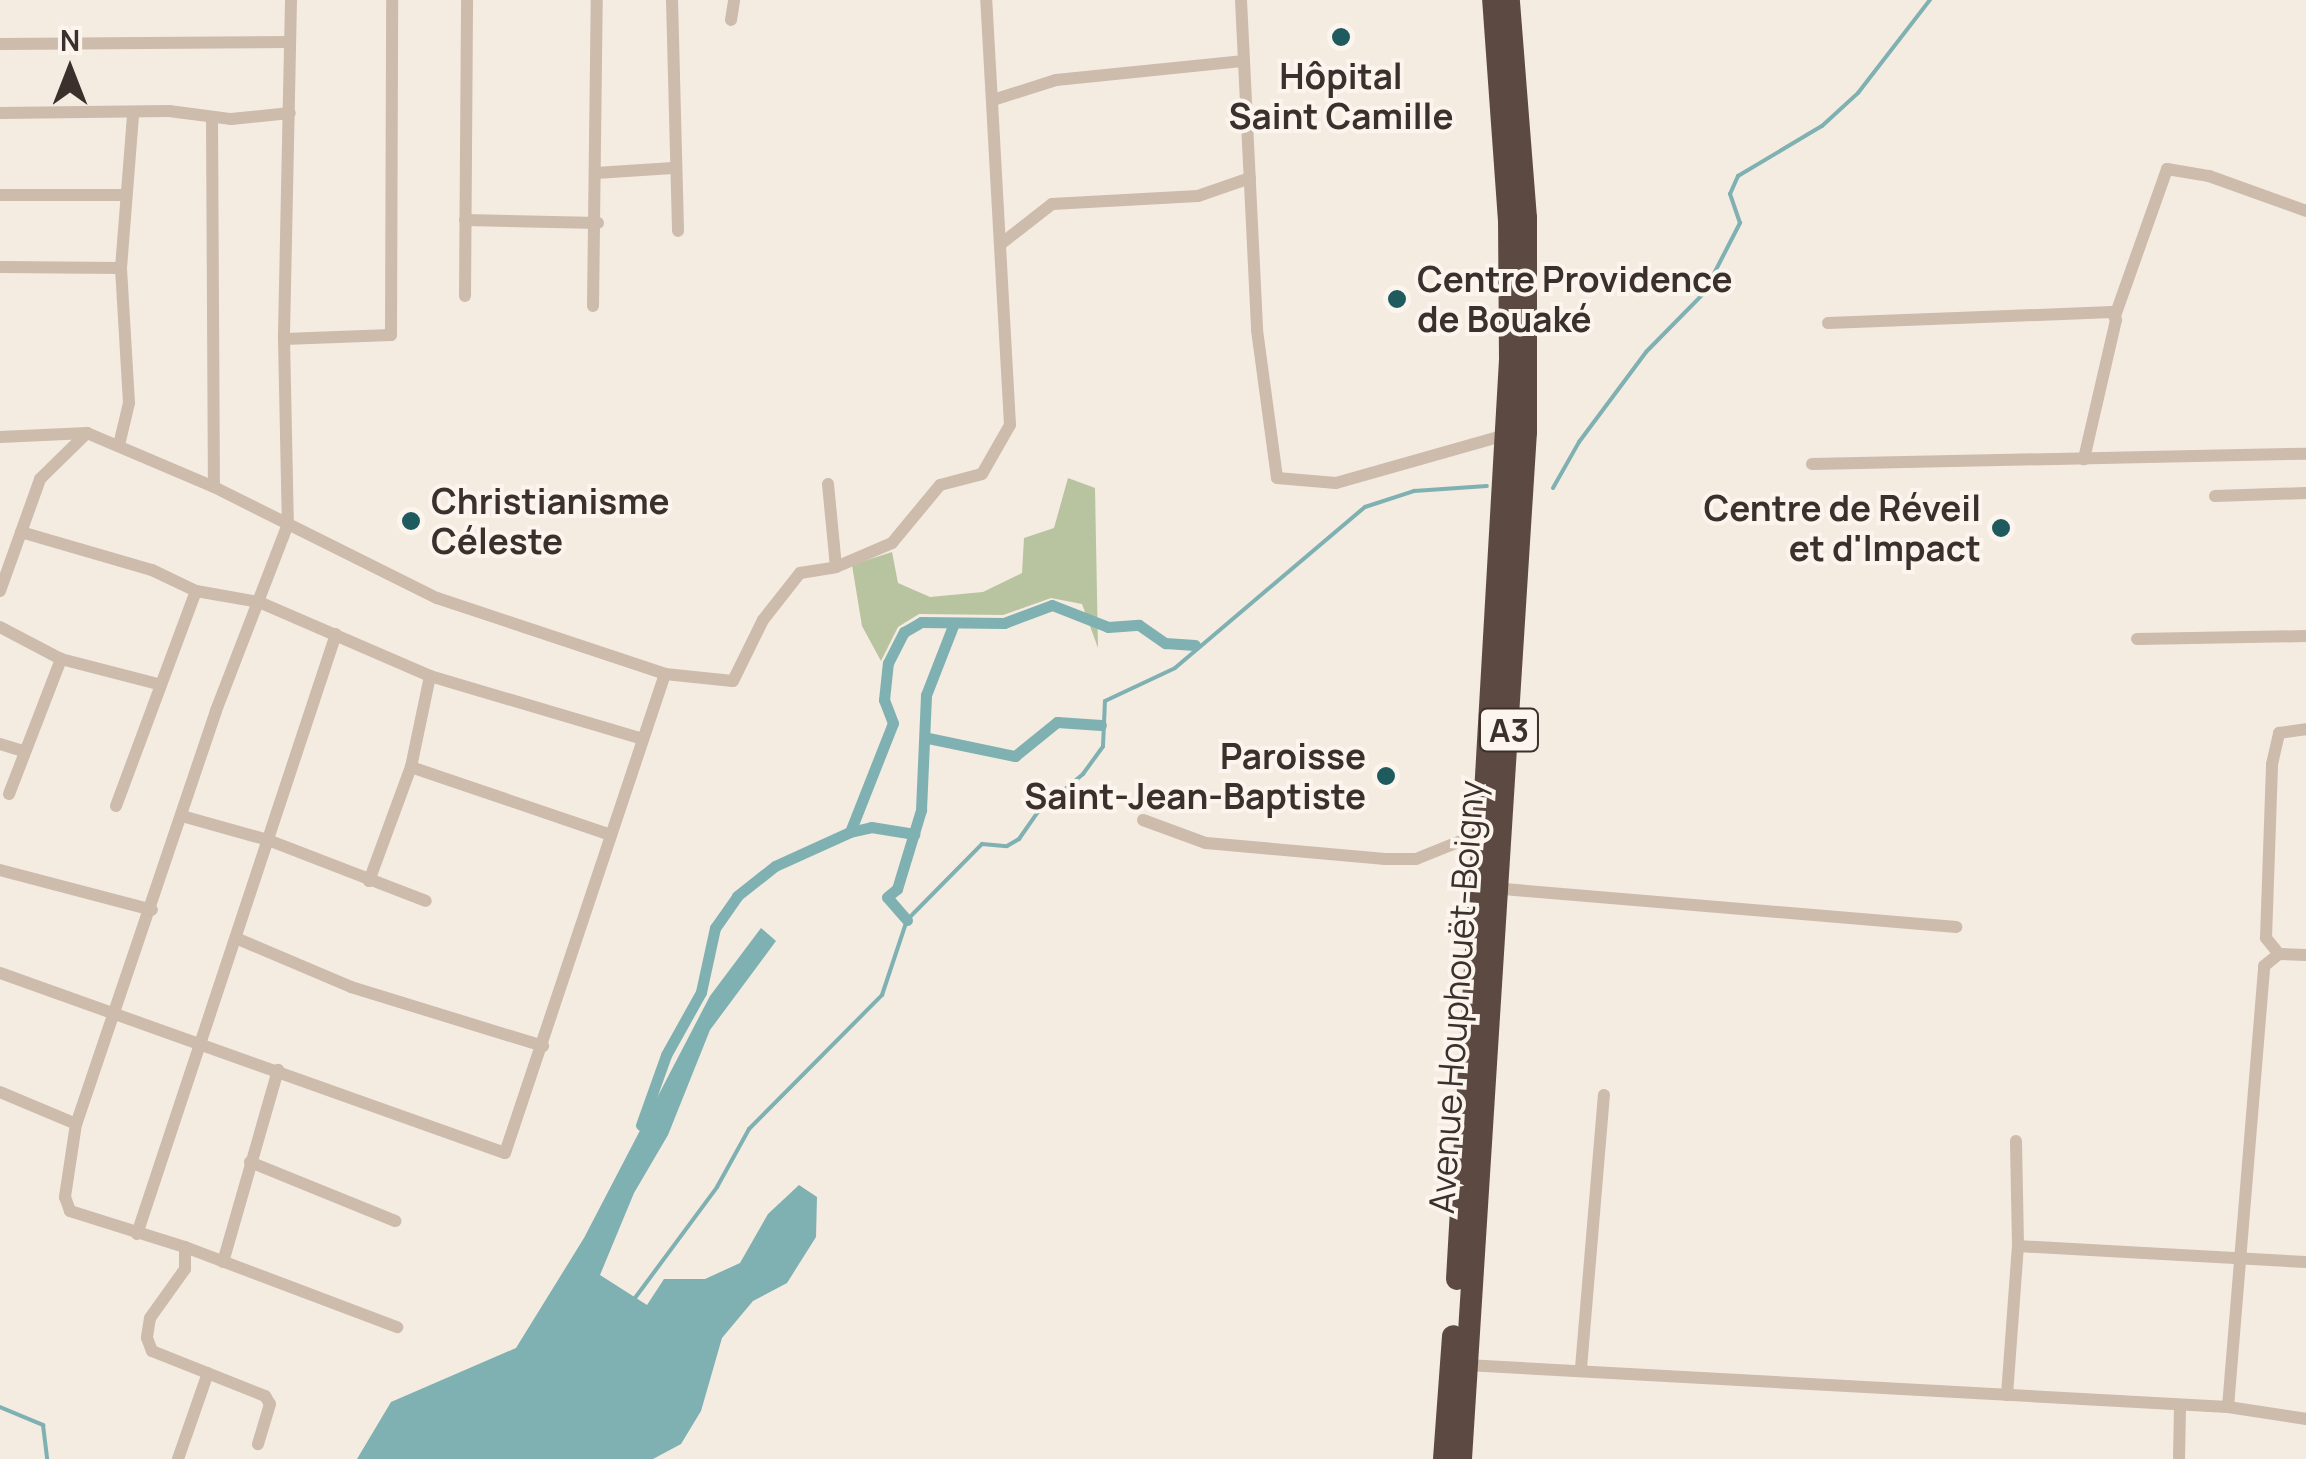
<!DOCTYPE html>
<html>
<head>
<meta charset="utf-8">
<style>
	body { margin:0 }
	#map { position:relative; width:2306px; height:1459px; overflow:hidden; background:#f4ebe1; font-family:Manrope,sans-serif }
	div>[style] { position:absolute }
	.green>* { inset:0; background:#b8c4a0 }
	.water>* { inset:0; background:#7fb0b2 }
	.stream>* { height:4px; margin:-2px; padding:0 2px; transform-origin:2px; border-radius:2px; background:#7fb0b2 }
	.canal>* { height:11px; margin:-5.5px; padding:0 5.5px; transform-origin:5.5px; border-radius:5.5px; background:#7fb0b2 }
	.street>* { height:12px; margin:-6px; padding:0 6px; transform-origin:6px; border-radius:6px; background:#cdbbac }
	.highway>* { height:22px; margin:-11px; padding:0 11px; transform-origin:11px; border-radius:11px; background:#5c4a42 }
	.dots>* { width:28px; height:28px; translate:-50% -50%; box-sizing:border-box; border:5px solid #fbf5ee; border-radius:50% }
	span { translate:-50% -50%; white-space:nowrap; text-align:center; line-height:1.15; -webkit-text-stroke:8px #fbf5ee; paint-order:stroke }
	.shield-label span { padding:2px 8px; background:#fbf5ee; border:2px solid; border-radius:8px; -webkit-text-stroke-width:0 }
	.shield-label { font-size:32px; color:#3b302b; font-weight:700 }
	.poi-label { font-size:35px; color:#3b302b; font-weight:700 }
	.left { translate:0 -50%; text-align:left }
	.right { translate:-100% -50%; text-align:right }
	.street-label { font-size:35px; color:#3b302b }
	.north { position:absolute; left:20px; top:20px; width:100px; height:100px; -webkit-text-stroke:8px #fbf5ee; paint-order:stroke; rotate:0deg; font-size:28px; font-weight:700; line-height:40px; text-align:center; color:#3b302b }
	.north::after { content:''; display:block; margin:auto; width:35px; height:45px; background:#3b302b; clip-path:polygon(50% 0,100% 100%,50% 72%,0 100%) }
</style>
</head>
<body>
<div id="map">
	<div class="green">
		<i style="clip-path:polygon(1068px 478px,1095px 488px,1098px 648px,1082px 604px,1051px 598px,1003px 615px,919px 614px,898px 627px,881px 661px,862px 626px,852px 565px,892px 552px,898px 583px,930px 597px,983px 592px,1022px 573px,1024px 538px,1054px 528px)"></i>
	</div>
	<div class="water">
		<i style="clip-path:polygon(761px 928px,776px 941px,710px 1030px,668px 1135px,634px 1193px,600px 1275px,647px 1305px,664px 1279px,705px 1279px,740px 1263px,768px 1214px,799px 1185px,817px 1197px,816px 1237px,787px 1283px,753px 1301px,722px 1338px,701px 1411px,681px 1444px,653px 1459px,357px 1459px,391px 1402px,516px 1348px,584px 1238px,710px 996px)"></i>
	</div>
	<div class="stream">
		<i style="left:1553px;top:488px;width:53px;rotate:-60.5deg"></i>
		<i style="left:1579px;top:442px;width:112px;rotate:-53.3deg"></i>
		<i style="left:1646px;top:352px;width:83px;rotate:-45.5deg"></i>
		<i style="left:1704px;top:293px;width:79px;rotate:-62.8deg"></i>
		<i style="left:1740px;top:223px;width:31px;rotate:-109deg"></i>
		<i style="left:1730px;top:194px;width:20px;rotate:-66deg"></i>
		<i style="left:1738px;top:176px;width:98px;rotate:-30.8deg"></i>
		<i style="left:1822px;top:126px;width:49px;rotate:-42.5deg"></i>
		<i style="left:1858px;top:93px;width:118px;rotate:-52.3deg"></i>
		<i style="left:635px;top:1298px;width:138px;rotate:-53.5deg"></i>
		<i style="left:717px;top:1187px;width:66px;rotate:-61.1deg"></i>
		<i style="left:749px;top:1129px;width:189px;rotate:-45.2deg"></i>
		<i style="left:882px;top:995px;width:79px;rotate:-71.6deg"></i>
		<i style="left:907px;top:920px;width:107px;rotate:-45.4deg"></i>
		<i style="left:982px;top:844px;width:25px;rotate:5deg"></i>
		<i style="left:1007px;top:846px;width:14px;rotate:-30deg"></i>
		<i style="left:1019px;top:839px;width:33px;rotate:-55deg"></i>
		<i style="left:1038px;top:812px;width:59px;rotate:-40.2deg"></i>
		<i style="left:1083px;top:774px;width:34px;rotate:-54deg"></i>
		<i style="left:1103px;top:746px;width:45px;rotate:-87.5deg"></i>
		<i style="left:1105px;top:701px;width:77px;rotate:-25.2deg"></i>
		<i style="left:1175px;top:668px;width:249px;rotate:-40.3deg"></i>
		<i style="left:1365px;top:507px;width:52px;rotate:-18.1deg"></i>
		<i style="left:1414px;top:491px;width:73px;rotate:-3.9deg"></i>
		<i style="left:0;top:1407px;width:47px;rotate:22.7deg"></i>
		<i style="left:43px;top:1425px;width:34px;rotate:83deg"></i>
	</div>
	<div class="canal">
		<i style="left:928px;top:738px;width:89px;rotate:11.7deg"></i>
		<i style="left:1015px;top:756px;width:54px;rotate:-39deg"></i>
		<i style="left:1057px;top:722px;width:44px;rotate:3.9deg"></i>
		<i style="left:850px;top:832px;width:117px;rotate:-68.5deg"></i>
		<i style="left:893px;top:723px;width:25px;rotate:-111deg"></i>
		<i style="left:884px;top:700px;width:37px;rotate:-84deg"></i>
		<i style="left:888px;top:663px;width:35px;rotate:-63deg"></i>
		<i style="left:904px;top:632px;width:20px;rotate:-30deg"></i>
		<i style="left:921px;top:622px;width:83px;rotate:0.7deg"></i>
		<i style="left:1004px;top:623px;width:51px;rotate:-20.6deg"></i>
		<i style="left:1052px;top:605px;width:60px;rotate:21.4deg"></i>
		<i style="left:1108px;top:627px;width:31px;rotate:-4deg"></i>
		<i style="left:1139px;top:625px;width:32px;rotate:35deg"></i>
		<i style="left:1165px;top:643px;width:30px;rotate:4deg"></i>
		<i style="left:907px;top:920px;width:30px;rotate:-131deg"></i>
		<i style="left:887px;top:897px;width:13px;rotate:-39deg"></i>
		<i style="left:897px;top:889px;width:83px;rotate:-73.1deg"></i>
		<i style="left:921px;top:810px;width:115px;rotate:-87.5deg"></i>
		<i style="left:926px;top:695px;width:77px;rotate:-68.7deg"></i>
		<i style="left:641px;top:1125px;width:74px;rotate:-70.3deg"></i>
		<i style="left:666px;top:1055px;width:72px;rotate:-60.9deg"></i>
		<i style="left:701px;top:992px;width:66px;rotate:-77.7deg"></i>
		<i style="left:715px;top:928px;width:39px;rotate:-55deg"></i>
		<i style="left:737px;top:896px;width:48px;rotate:-38.3deg"></i>
		<i style="left:775px;top:866px;width:82px;rotate:-24.4deg"></i>
		<i style="left:850px;top:832px;width:22px;rotate:-13deg"></i>
		<i style="left:871px;top:827px;width:44px;rotate:9.2deg"></i>
	</div>
	<div class="street">
		<i style="left:291px;top:0;width:339px;rotate:91.2deg"></i>
		<i style="left:284px;top:339px;width:185px;rotate:88.8deg"></i>
		<i style="left:288px;top:524px;width:200px;rotate:111.1deg"></i>
		<i style="left:216px;top:711px;width:436px;rotate:108.7deg"></i>
		<i style="left:76px;top:1124px;width:74px;rotate:98.6deg"></i>
		<i style="left:65px;top:1197px;width:15px;rotate:70deg"></i>
		<i style="left:70px;top:1211px;width:121px;rotate:17.4deg"></i>
		<i style="left:185px;top:1247px;width:227px;rotate:20.7deg"></i>
		<i style="left:672px;top:0;width:231px;rotate:88.5deg"></i>
		<i style="left:1241px;top:0;width:330px;rotate:87.2deg"></i>
		<i style="left:1257px;top:330px;width:149px;rotate:82.3deg"></i>
		<i style="left:1277px;top:478px;width:59px;rotate:4.8deg"></i>
		<i style="left:1336px;top:483px;width:177px;rotate:-15.8deg"></i>
		<i style="left:731px;top:20px;width:20px;rotate:-81deg"></i>
		<i style="left:0;top:44px;width:288px;rotate:-0.4deg"></i>
		<i style="left:993px;top:100px;width:66px;rotate:-17.6deg"></i>
		<i style="left:1056px;top:80px;width:189px;rotate:-5.8deg"></i>
		<i style="left:0;top:113px;width:169px;rotate:-0.7deg"></i>
		<i style="left:169px;top:111px;width:63px;rotate:7.4deg"></i>
		<i style="left:231px;top:119px;width:59px;rotate:-5.8deg"></i>
		<i style="left:212px;top:118px;width:369px;rotate:89.7deg"></i>
		<i style="left:596px;top:173px;width:77px;rotate:-3.7deg"></i>
		<i style="left:0;top:195px;width:126px"></i>
		<i style="left:465px;top:220px;width:133px;rotate:1.3deg"></i>
		<i style="left:1002px;top:243px;width:63px;rotate:-38deg"></i>
		<i style="left:1052px;top:204px;width:146px;rotate:-3.1deg"></i>
		<i style="left:1198px;top:196px;width:55px;rotate:-19.1deg"></i>
		<i style="left:0;top:267px;width:121px;rotate:0.5deg"></i>
		<i style="left:465px;top:296px;width:296px;rotate:-89.6deg"></i>
		<i style="left:593px;top:306px;width:306px;rotate:-89.3deg"></i>
		<i style="left:2115px;top:316px;width:156px;rotate:-70.5deg"></i>
		<i style="left:2167px;top:169px;width:43px;rotate:9.5deg"></i>
		<i style="left:2209px;top:176px;width:103px;rotate:19.8deg"></i>
		<i style="left:1828px;top:323px;width:284px;rotate:-2.2deg"></i>
		<i style="left:2112px;top:312px;width:9px;rotate:63deg"></i>
		<i style="left:2116px;top:320px;width:143px;rotate:103deg"></i>
		<i style="left:284px;top:339px;width:107px;rotate:-2.1deg"></i>
		<i style="left:391px;top:335px;width:335px;rotate:-89.8deg"></i>
		<i style="left:0;top:437px;width:87px;rotate:-2.6deg"></i>
		<i style="left:87px;top:433px;width:138px;rotate:23deg"></i>
		<i style="left:214px;top:487px;width:249px;rotate:26.5deg"></i>
		<i style="left:437px;top:598px;width:240px;rotate:18.4deg"></i>
		<i style="left:665px;top:674px;width:68px;rotate:5.9deg"></i>
		<i style="left:733px;top:681px;width:68px;rotate:-63.8deg"></i>
		<i style="left:763px;top:620px;width:60px;rotate:-51.8deg"></i>
		<i style="left:800px;top:573px;width:36px;rotate:-9deg"></i>
		<i style="left:836px;top:567px;width:61px;rotate:-23.2deg"></i>
		<i style="left:892px;top:543px;width:75px;rotate:-50.4deg"></i>
		<i style="left:940px;top:485px;width:43px;rotate:-14.7deg"></i>
		<i style="left:982px;top:474px;width:56px;rotate:-60.3deg"></i>
		<i style="left:1010px;top:425px;width:426px;rotate:-93.2deg"></i>
		<i style="left:119px;top:445px;width:43px;rotate:-76.6deg"></i>
		<i style="left:129px;top:403px;width:135px;rotate:-93.4deg"></i>
		<i style="left:121px;top:268px;width:153px;rotate:-85.5deg"></i>
		<i style="left:1812px;top:464px;width:494px;rotate:-1.2deg"></i>
		<i style="left:828px;top:484px;width:83px;rotate:84.5deg"></i>
		<i style="left:2215px;top:496px;width:91px;rotate:-1.9deg"></i>
		<i style="left:21px;top:532px;width:136px;rotate:16.2deg"></i>
		<i style="left:152px;top:570px;width:49px;rotate:25.5deg"></i>
		<i style="left:196px;top:591px;width:64px;rotate:9.9deg"></i>
		<i style="left:259px;top:602px;width:186px;rotate:23.4deg"></i>
		<i style="left:430px;top:676px;width:222px;rotate:16.5deg"></i>
		<i style="left:0;top:591px;width:119px;rotate:-70.3deg"></i>
		<i style="left:40px;top:479px;width:66px;rotate:-44.4deg"></i>
		<i style="left:0;top:627px;width:69px;rotate:27.7deg"></i>
		<i style="left:61px;top:659px;width:100px;rotate:14.5deg"></i>
		<i style="left:2137px;top:639px;width:169px;rotate:-1deg"></i>
		<i style="left:0;top:744px;width:24px;rotate:17deg"></i>
		<i style="left:411px;top:767px;width:211px;rotate:18.8deg"></i>
		<i style="left:9px;top:794px;width:145px;rotate:-68.9deg"></i>
		<i style="left:116px;top:806px;width:229px;rotate:-69.6deg"></i>
		<i style="left:182px;top:816px;width:89px;rotate:15.6deg"></i>
		<i style="left:268px;top:840px;width:169px;rotate:21.1deg"></i>
		<i style="left:1143px;top:820px;width:67px;rotate:20.1deg"></i>
		<i style="left:1206px;top:843px;width:180px;rotate:5.1deg"></i>
		<i style="left:1385px;top:859px;width:31px"></i>
		<i style="left:1416px;top:859px;width:72px;rotate:-21.9deg"></i>
		<i style="left:0;top:870px;width:157px;rotate:14.7deg"></i>
		<i style="left:369px;top:881px;width:121px;rotate:-69.8deg"></i>
		<i style="left:411px;top:767px;width:93px;rotate:-78.2deg"></i>
		<i style="left:1492px;top:888px;width:466px;rotate:4.8deg"></i>
		<i style="left:238px;top:939px;width:123px;rotate:23deg"></i>
		<i style="left:351px;top:987px;width:201px;rotate:17.1deg"></i>
		<i style="left:2279px;top:954px;width:27px;rotate:2deg"></i>
		<i style="left:0;top:973px;width:536px;rotate:19.62deg"></i>
		<i style="left:505px;top:1153px;width:505px;rotate:-71.53deg"></i>
		<i style="left:0;top:1092px;width:82px;rotate:22.8deg"></i>
		<i style="left:250px;top:1162px;width:157px;rotate:22.1deg"></i>
		<i style="left:137px;top:1234px;width:632px;rotate:-71.65deg"></i>
		<i style="left:2018px;top:1246px;width:288px;rotate:3.2deg"></i>
		<i style="left:185px;top:1247px;width:22px;rotate:90deg"></i>
		<i style="left:185px;top:1269px;width:60px;rotate:125.5deg"></i>
		<i style="left:150px;top:1318px;width:20px;rotate:99deg"></i>
		<i style="left:147px;top:1338px;width:14px;rotate:69deg"></i>
		<i style="left:152px;top:1351px;width:122px;rotate:21.7deg"></i>
		<i style="left:265px;top:1396px;width:9px;rotate:58deg"></i>
		<i style="left:270px;top:1404px;width:42px;rotate:106.7deg"></i>
		<i style="left:223px;top:1262px;width:200px;rotate:-74deg"></i>
		<i style="left:1466px;top:1365px;width:763px;rotate:3.15deg"></i>
		<i style="left:2228px;top:1407px;width:79px;rotate:8.7deg"></i>
		<i style="left:1581px;top:1368px;width:274px;rotate:-85.2deg"></i>
		<i style="left:2007px;top:1395px;width:149px;rotate:-85.8deg"></i>
		<i style="left:2018px;top:1246px;width:105px;rotate:-91.1deg"></i>
		<i style="left:2228px;top:1407px;width:442px;rotate:-85.3deg"></i>
		<i style="left:2264px;top:966px;width:19px;rotate:-39deg"></i>
		<i style="left:2279px;top:954px;width:21px;rotate:-129deg"></i>
		<i style="left:2266px;top:938px;width:174px;rotate:-88deg"></i>
		<i style="left:2272px;top:764px;width:32px;rotate:-77deg"></i>
		<i style="left:2279px;top:733px;width:27px;rotate:-8deg"></i>
		<i style="left:178px;top:1459px;width:91px;rotate:-70.8deg"></i>
		<i style="left:2179px;top:1459px;width:54px;rotate:-88.9deg"></i>
	</div>
	<div class="highway">
		<i style="left:1457px;top:1279px;width:922px;rotate:-86.7deg"></i>
		<i style="left:1510px;top:359px;width:138px;rotate:-90.4deg"></i>
		<i style="left:1509px;top:221px;width:222px;rotate:-94.1deg"></i>
		<i style="left:1444px;top:1459px;width:123px;rotate:-85.8deg"></i>
		<i style="left:1461px;top:1459px;width:1029px;rotate:-86.38deg"></i>
		<i style="left:1526px;top:432px;width:214px;rotate:-90deg"></i>
		<i style="left:1526px;top:218px;width:219px;rotate:-94.5deg"></i>
	</div>
	<div class="dots">
		<i style="left:1341px;top:37px;background:#1f5a5e"></i>
		<i style="left:1397px;top:299px;background:#1f5a5e"></i>
		<i style="left:411px;top:521px;background:#1f5a5e"></i>
		<i style="left:2001px;top:528px;background:#1f5a5e"></i>
		<i style="left:1386px;top:776px;background:#1f5a5e"></i>
	</div>
	<div class="shield-label">
		<span style="left:1509px;top:730px">A3</span>
	</div>
	<div class="poi-label">
		<span style="left:1341px;top:96px">Hôpital<br>Saint Camille</span>
		<span class="left" style="left:1417px;top:299px">Centre Providence<br>de Bouaké</span>
		<span class="left" style="left:431px;top:521px">Christianisme<br>Céleste</span>
		<span class="right" style="left:1981px;top:528px">Centre de Réveil<br>et d'Impact</span>
		<span class="right" style="left:1366px;top:776px">Paroisse<br>Saint-Jean-Baptiste</span>
	</div>
	<div class="street-label">
		<span style="left:1456px;top:997px;rotate:-86deg">Avenue Houphouët-Boigny</span>
	</div>
	<div class="north">N</div>
</div>
</body>
</html>
